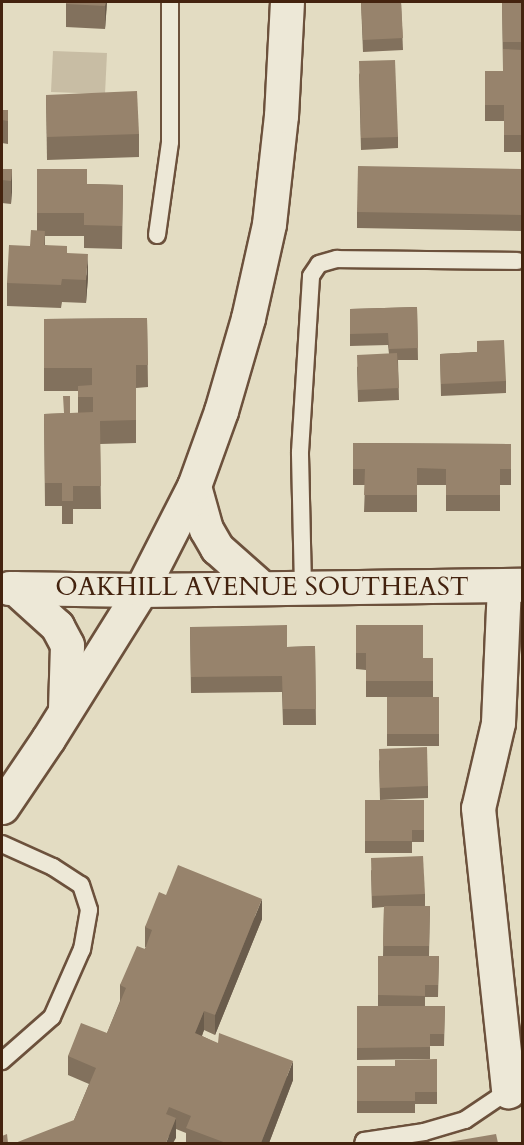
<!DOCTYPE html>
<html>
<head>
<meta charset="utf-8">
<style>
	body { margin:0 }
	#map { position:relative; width:524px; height:1145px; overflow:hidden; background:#e3dcc2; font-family:Cardo,serif }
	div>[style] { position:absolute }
	.green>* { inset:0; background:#c8bda4 }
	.roads { filter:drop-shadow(2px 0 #6c513c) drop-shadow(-2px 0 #6c513c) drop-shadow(0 2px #6c513c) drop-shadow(0 -2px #6c513c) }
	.lane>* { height:16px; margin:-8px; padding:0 8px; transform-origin:8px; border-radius:8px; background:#ede8d7 }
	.street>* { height:33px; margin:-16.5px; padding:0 16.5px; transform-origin:16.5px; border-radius:16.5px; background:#ede8d7 }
	.secondary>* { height:33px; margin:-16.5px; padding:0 16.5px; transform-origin:16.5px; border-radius:16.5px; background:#ede8d7 }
	.wall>* { inset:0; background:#82715d }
	.shaded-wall>* { inset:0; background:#6a5c4c }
	.building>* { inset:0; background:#97836c }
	span { translate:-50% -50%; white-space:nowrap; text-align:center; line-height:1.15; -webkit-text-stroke:4.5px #ede8d7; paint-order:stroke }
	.street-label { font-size:26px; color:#44230f }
	.frame { position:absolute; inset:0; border:3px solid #44230f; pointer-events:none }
</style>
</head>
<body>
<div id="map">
	<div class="green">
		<i style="clip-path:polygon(53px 51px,107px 53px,105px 94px,51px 92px)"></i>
	</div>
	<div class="roads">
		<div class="lane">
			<i style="left:157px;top:235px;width:94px;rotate:-82deg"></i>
			<i style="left:170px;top:142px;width:140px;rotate:-90deg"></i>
			<i style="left:303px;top:587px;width:135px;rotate:-91.3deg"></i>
			<i style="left:300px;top:452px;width:176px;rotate:-86.4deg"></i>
			<i style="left:311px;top:276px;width:14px;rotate:-56deg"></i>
			<i style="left:319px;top:264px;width:19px;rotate:-16deg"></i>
			<i style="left:337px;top:259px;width:180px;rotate:0.6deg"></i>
			<i style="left:2px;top:844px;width:56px;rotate:24.3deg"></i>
			<i style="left:53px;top:867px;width:33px;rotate:33deg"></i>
			<i style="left:81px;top:885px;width:26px;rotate:72deg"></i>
			<i style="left:89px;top:910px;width:40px;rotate:100deg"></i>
			<i style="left:82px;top:949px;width:74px;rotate:113.8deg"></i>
			<i style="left:52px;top:1017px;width:67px;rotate:138.7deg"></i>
			<i style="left:363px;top:1144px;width:3px;rotate:-72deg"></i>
			<i style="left:364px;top:1141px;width:61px;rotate:-8.5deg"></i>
			<i style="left:424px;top:1132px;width:43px;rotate:-16.3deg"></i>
			<i style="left:465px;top:1120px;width:52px;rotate:-34deg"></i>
		</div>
		<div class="street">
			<i style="left:504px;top:585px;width:138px;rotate:92.5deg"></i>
			<i style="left:498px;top:723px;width:87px;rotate:103.2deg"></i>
			<i style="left:478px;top:808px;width:285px;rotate:83.9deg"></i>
			<i style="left:141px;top:590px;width:381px;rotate:-0.8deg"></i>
		</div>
		<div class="secondary">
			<i style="left:194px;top:486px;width:45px;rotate:74.4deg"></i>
			<i style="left:206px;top:529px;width:22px;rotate:60deg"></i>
			<i style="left:217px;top:548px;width:60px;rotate:41.6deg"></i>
			<i style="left:9px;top:588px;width:132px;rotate:0.9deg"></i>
			<i style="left:15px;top:588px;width:57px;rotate:42.1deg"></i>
			<i style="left:57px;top:626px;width:21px;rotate:62deg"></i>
			<i style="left:67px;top:645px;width:64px;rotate:91.8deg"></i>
			<i style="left:2px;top:807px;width:82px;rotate:-55.9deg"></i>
			<i style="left:48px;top:739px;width:176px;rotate:-58deg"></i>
			<i style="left:141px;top:590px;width:117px;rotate:-63deg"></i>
			<i style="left:194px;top:486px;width:80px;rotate:-70.2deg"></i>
			<i style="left:221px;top:411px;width:97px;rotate:-73.8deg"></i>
			<i style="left:248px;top:318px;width:96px;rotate:-77.4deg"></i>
			<i style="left:269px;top:224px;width:109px;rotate:-83.7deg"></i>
			<i style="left:281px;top:116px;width:114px;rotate:-87deg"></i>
		</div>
	</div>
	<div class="wall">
		<i style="clip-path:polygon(66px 2px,107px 2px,105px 29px,66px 27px)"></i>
		<i style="clip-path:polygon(361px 2px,401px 2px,403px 50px,363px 52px)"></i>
		<i style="clip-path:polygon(502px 2px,522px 2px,522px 152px,504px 152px,504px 121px,485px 121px,485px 71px,503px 71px)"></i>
		<i style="clip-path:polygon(359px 73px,398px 137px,398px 148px,361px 150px)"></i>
		<i style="clip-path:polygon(46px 95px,139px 134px,139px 157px,47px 160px)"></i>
		<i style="clip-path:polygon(2px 110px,8px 110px,8px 144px,2px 143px)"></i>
		<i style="clip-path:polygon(2px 169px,12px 169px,11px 204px,2px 203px)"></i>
		<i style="clip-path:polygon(37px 169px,87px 184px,123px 185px,122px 249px,84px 248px,84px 236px,45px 236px,45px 245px,67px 253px,88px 277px,86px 303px,62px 302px,61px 308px,7px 306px,7px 283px,30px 246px,37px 231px)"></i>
		<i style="clip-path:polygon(522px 169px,522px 231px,357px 228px,357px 212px)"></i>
		<i style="clip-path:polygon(417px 307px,418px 360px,398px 360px,399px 400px,358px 402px,357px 367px,389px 354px,388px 345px,350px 346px,350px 309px)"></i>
		<i style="clip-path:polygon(147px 318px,148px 387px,136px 388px,136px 443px,100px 444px,101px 509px,73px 509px,73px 524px,62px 524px,62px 506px,45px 506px,44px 414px,78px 413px,78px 391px,44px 391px,44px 319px)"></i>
		<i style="clip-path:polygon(477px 341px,506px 381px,506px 393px,441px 396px,440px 354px,477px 352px)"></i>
		<i style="clip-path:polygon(353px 443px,511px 444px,511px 485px,500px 485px,500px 511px,446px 511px,446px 485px,417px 485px,417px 512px,364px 512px,365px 485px,353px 485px)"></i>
		<i style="clip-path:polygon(356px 625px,423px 658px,433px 658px,433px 697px,439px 697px,439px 746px,387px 746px,387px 697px,366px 697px,366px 670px,356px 669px)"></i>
		<i style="clip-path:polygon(190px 627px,287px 647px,315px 646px,316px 725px,283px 725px,282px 692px,191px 693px)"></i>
		<i style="clip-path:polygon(379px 760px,428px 786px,428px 798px,380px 800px)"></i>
		<i style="clip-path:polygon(365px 800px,424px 800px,424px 842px,412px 842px,412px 853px,365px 853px)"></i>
		<i style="clip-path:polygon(371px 870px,425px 894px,425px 906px,430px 906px,429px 956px,439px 956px,438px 997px,425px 997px,425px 1006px,445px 1006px,444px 1046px,430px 1046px,430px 1059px,357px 1060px,357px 1006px,378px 1006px,378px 956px,383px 956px,384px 907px,372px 908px)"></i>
		<i style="clip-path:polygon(166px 895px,262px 919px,215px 1035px,204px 1030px,202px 1036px,293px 1080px,269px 1143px,186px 1143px,186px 1133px,176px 1129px,176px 1138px,74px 1120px,89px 1084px,68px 1075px,68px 1056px,107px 1033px,120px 1001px,120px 985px,146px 947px,145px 947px,145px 927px)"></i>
		<i style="clip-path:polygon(437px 1059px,437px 1104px,415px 1104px,415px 1113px,357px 1113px,357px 1066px,395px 1066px)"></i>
	</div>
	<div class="shaded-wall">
		<i style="clip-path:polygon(106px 2px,107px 2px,105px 29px,105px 6px)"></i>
		<i style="clip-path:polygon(12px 169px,12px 192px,11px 204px,11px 181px)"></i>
		<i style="clip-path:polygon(88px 254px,88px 277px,86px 303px,86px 280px)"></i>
		<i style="clip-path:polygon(262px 899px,262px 919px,215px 1035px,215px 1015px)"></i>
		<i style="clip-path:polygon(204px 1011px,204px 1030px,195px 1053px,195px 1033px)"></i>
		<i style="clip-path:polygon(293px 1061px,293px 1080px,269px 1143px,261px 1143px)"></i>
		<i style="clip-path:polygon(176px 1118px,176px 1138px,173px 1143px,166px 1143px)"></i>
	</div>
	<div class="building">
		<i style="clip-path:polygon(66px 2px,106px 2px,105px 6px,66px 4px)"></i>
		<i style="clip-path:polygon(361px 2px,401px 2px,403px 38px,363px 40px)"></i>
		<i style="clip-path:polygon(502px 2px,522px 2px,522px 42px,503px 42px)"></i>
		<i style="clip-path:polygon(503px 49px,522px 50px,522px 135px,504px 135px,504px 105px,485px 105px,485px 71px,503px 71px)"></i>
		<i style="clip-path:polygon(395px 60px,398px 137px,361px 138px,359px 61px)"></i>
		<i style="clip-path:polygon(137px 91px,139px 134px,47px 137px,46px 95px)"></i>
		<i style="clip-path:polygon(2px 110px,8px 110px,8px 121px,2px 120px)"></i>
		<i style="clip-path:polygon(358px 166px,522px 169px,522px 215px,357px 212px)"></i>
		<i style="clip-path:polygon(2px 169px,12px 169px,11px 181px,2px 180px)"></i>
		<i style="clip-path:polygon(37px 169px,87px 169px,87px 184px,123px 185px,122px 226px,84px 225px,84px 213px,37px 213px)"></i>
		<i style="clip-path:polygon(31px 230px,45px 231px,44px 245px,67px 246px,67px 253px,88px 254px,86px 280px,62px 279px,61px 285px,7px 283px,9px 245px,30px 246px)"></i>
		<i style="clip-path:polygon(417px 307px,418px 348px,389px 349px,388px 333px,350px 334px,350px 309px)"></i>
		<i style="clip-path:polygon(147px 318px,148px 365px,136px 365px,136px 420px,100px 421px,101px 486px,73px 486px,73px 501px,62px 501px,62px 483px,45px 483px,44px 414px,64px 413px,63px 396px,70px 396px,70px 413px,93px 412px,93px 397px,78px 397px,78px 386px,92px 385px,92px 368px,44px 368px,44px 319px)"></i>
		<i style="clip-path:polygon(504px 340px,506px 381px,441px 384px,440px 354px,477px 352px,477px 341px)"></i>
		<i style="clip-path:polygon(397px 353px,399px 388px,358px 390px,357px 355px)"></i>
		<i style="clip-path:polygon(353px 443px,511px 444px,511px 469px,500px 469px,500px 495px,446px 495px,446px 469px,417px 468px,417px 495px,364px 495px,365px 469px,353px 469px)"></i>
		<i style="clip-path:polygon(287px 625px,287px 647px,315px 646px,316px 709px,283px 709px,282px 676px,191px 677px,190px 627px)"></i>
		<i style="clip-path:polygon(356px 625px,423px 625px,423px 658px,433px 658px,433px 681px,366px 681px,366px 653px,356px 653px)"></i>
		<i style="clip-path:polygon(387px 697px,439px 697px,439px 734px,387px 734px)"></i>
		<i style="clip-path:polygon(427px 747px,428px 786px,380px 788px,379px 749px)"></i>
		<i style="clip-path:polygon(365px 800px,424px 800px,424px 830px,412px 830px,412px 841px,365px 841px)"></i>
		<i style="clip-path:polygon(423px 856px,425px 894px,372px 896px,371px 858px)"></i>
		<i style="clip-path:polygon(178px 865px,262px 899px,215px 1015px,204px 1011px,195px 1033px,218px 1043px,219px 1033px,293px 1061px,261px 1143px,226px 1143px,186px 1128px,191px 1116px,169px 1107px,166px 1114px,176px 1118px,166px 1143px,15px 1143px,74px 1120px,96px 1068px,68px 1056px,81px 1023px,107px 1033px,126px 988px,120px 985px,137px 946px,145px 949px,152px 930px,145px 927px,159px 892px,166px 895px)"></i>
		<i style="clip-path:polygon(384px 906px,430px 906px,429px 946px,383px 946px)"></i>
		<i style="clip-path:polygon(378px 956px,439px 956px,438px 985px,425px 985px,425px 996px,378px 995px)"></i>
		<i style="clip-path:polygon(357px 1006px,445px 1006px,444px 1034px,430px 1034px,430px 1047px,357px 1048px)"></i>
		<i style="clip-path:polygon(437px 1059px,437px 1092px,415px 1092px,415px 1101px,357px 1101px,357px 1066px,395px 1066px,395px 1060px)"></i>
		<i style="clip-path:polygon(7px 1134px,8px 1143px,2px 1143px,2px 1136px)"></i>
		<i style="clip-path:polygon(496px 1134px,498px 1143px,443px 1143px)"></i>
	</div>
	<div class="street-label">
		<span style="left:262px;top:587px">OAKHILL AVENUE SOUTHEAST</span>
	</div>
	<div class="frame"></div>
</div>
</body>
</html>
